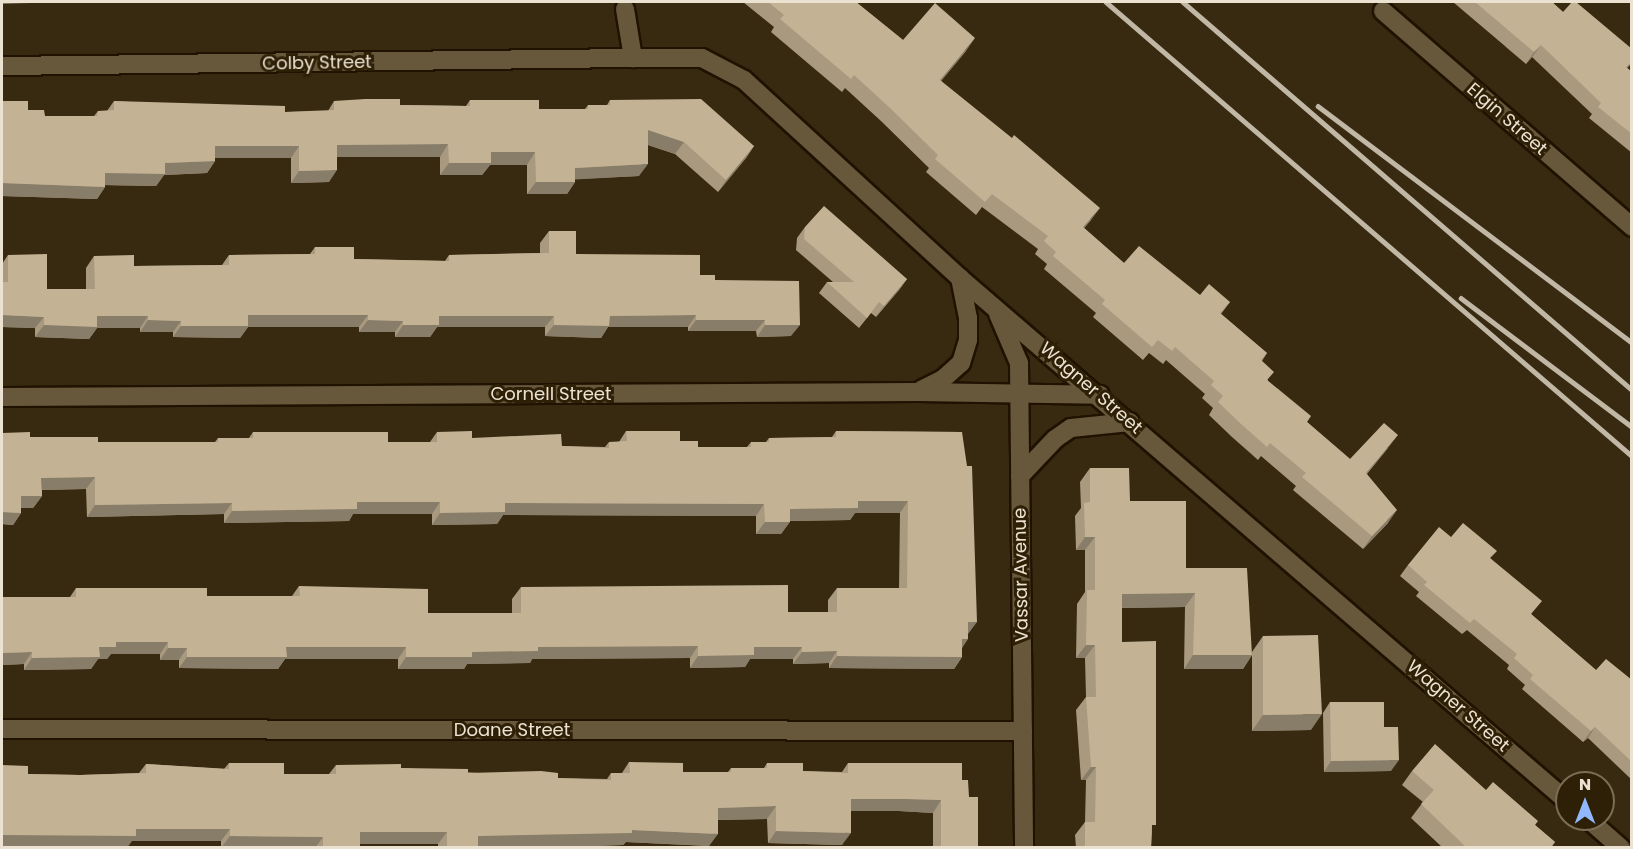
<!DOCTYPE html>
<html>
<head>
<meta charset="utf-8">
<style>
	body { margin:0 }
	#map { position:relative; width:1633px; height:849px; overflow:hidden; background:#382a10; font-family:Poppins,sans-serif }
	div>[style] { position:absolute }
	.roads { filter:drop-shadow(2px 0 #1f1200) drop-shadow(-2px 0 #1f1200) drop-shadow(0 2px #1f1200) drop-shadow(0 -2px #1f1200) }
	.street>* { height:18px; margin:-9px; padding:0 9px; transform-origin:9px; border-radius:9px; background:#67583c }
	.rail>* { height:4.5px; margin:-2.25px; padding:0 2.25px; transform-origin:2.25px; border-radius:2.25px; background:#c1b7a5 }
	.wall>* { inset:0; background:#a8997f }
	.shaded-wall>* { inset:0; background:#887d68 }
	.building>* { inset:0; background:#c3b294 }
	span { translate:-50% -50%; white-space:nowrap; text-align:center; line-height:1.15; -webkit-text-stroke:6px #2e2006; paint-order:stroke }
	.street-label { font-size:18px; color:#ebe2d2 }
	.frame { position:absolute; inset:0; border:3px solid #ebe2d2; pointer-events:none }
	.north { position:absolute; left:1555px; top:771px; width:60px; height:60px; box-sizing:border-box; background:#2e2006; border:2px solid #7a6e58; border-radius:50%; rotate:0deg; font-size:16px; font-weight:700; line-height:24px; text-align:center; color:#ebe2d2 }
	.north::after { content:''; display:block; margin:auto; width:21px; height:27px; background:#91b8fd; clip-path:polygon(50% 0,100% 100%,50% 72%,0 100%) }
</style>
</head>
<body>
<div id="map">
	<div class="roads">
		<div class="street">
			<i style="left:625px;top:9px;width:50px;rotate:80.7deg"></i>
			<i style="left:633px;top:58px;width:69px"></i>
			<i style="left:702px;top:58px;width:47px;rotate:27.6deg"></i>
			<i style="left:744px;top:80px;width:293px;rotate:42.5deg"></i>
			<i style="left:960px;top:278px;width:801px;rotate:40.75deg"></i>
			<i style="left:1383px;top:11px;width:330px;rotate:40.9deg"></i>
			<i style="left:2px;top:66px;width:631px;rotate:-0.73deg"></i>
			<i style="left:998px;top:314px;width:53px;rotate:66.8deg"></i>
			<i style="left:1019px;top:363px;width:485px;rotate:89.4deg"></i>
			<i style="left:921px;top:390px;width:25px;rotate:-27deg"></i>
			<i style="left:943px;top:379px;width:24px;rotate:-42deg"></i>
			<i style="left:961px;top:363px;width:24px;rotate:-73deg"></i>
			<i style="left:968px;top:340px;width:22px;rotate:-90deg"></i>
			<i style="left:968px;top:318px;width:41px;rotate:-101.3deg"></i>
			<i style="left:2px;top:397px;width:916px;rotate:-0.31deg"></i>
			<i style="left:918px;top:392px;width:182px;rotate:0.9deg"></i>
			<i style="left:1020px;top:476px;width:51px;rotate:-46.6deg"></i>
			<i style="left:1055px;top:439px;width:19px;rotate:-35deg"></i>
			<i style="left:1071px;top:428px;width:59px;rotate:-5.8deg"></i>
			<i style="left:2px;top:729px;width:1021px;rotate:0.11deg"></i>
			<i style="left:1588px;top:819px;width:44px;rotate:41.3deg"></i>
		</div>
	</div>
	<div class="rail">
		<i style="left:1106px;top:2px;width:695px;rotate:40.8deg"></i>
		<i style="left:1183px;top:2px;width:593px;rotate:40.83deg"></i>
		<i style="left:1318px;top:106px;width:393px;rotate:37deg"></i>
		<i style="left:1461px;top:298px;width:214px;rotate:37deg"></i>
	</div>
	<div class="wall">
		<i style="clip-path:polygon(743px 2px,856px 2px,903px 40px,966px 51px,941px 81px,1091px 220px,1084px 228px,1124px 263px,1200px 295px,1230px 302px,1221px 314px,1267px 353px,1262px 361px,1268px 381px,1307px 422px,1350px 459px,1388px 448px,1367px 474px,1388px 523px,1363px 549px,1293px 490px,1296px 486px,1261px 456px,1258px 460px,1232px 437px,1209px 415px,1213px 408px,1202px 398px,1205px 394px,1166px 360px,1163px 364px,1149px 353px,1143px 360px,1093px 317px,1096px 313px,1044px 269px,1047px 264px,1035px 254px,1038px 249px,982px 207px,976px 215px,926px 172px,929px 168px,881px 121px,845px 88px,842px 92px,771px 32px,774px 27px)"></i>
		<i style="clip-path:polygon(1453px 2px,1552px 2px,1563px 12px,1632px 49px,1632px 63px,1627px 68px,1632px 72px,1632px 153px,1589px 118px,1592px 114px,1532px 57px,1526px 64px)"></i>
		<i style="clip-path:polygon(470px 100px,539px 109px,585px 109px,588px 105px,607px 105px,610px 100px,754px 146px,746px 158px,718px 192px,675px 154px,648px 145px,639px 176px,575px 179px,575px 182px,567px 194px,527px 194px,527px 165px,490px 165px,482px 175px,440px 175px,440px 157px,337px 157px,329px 182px,291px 183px,291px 158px,215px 158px,215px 161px,207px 173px,164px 175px,156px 186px,105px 185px,105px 187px,97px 199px,2px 196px,2px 101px,45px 116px,94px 116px,98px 111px,107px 111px,114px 101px,285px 112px,328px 111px,334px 101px,400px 105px,466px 106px)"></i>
		<i style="clip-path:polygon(805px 227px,907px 279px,899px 290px,876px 317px,871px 313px,859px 328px,819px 293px,827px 282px,833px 282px,796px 250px,797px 238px)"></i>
		<i style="clip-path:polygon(549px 231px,576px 254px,700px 275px,715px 280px,791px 336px,757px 337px,756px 331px,688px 331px,688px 327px,608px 327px,601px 338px,545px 336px,545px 327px,437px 327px,430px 337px,395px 337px,395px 332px,359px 332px,359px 327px,248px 327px,240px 338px,173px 337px,173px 332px,140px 332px,140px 328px,97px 328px,89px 339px,35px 337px,35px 328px,2px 327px,2px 264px,8px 255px,47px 289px,86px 289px,86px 268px,94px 256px,134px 266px,222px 265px,229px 255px,310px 254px,315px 247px,354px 259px,445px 261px,449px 255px,540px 253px,540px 243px)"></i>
		<i style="clip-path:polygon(626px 431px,680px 441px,698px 447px,747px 447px,751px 442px,766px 442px,769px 438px,832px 437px,836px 431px,962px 432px,968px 634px,962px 648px,962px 657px,954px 669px,829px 668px,829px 663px,793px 664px,793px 659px,750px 659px,745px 667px,690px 668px,690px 658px,532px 659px,530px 663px,467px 664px,464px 669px,398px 669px,398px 659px,285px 659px,278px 669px,179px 668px,179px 660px,160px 660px,160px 654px,111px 654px,107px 659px,98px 659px,91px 669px,24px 670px,24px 664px,2px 665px,2px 597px,70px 597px,76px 588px,207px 596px,292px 596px,299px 586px,428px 613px,512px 613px,512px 599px,521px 587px,788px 612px,828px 612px,828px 600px,837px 588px,899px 588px,900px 513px,855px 513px,850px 520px,790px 521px,781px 534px,756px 534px,756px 516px,503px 515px,497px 524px,432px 525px,432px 514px,353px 514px,349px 521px,224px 523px,224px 514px,87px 517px,86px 489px,42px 490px,42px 496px,33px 508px,21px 508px,21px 513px,13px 525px,2px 524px,2px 433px,30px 437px,98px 442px,215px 442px,218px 438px,249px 438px,253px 432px,388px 442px,430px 442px,437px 432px,472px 438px,562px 446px,605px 447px,609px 442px,619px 442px)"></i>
		<i style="clip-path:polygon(1090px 468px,1130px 501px,1186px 568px,1252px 655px,1243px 669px,1184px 669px,1185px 607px,1122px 608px,1122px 642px,1152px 830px,1151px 848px,1076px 848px,1075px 835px,1085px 822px,1086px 780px,1081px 780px,1076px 710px,1086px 697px,1085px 658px,1076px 658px,1077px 604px,1085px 592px,1085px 550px,1076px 550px,1075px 516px,1081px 508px,1080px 482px)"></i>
		<i style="clip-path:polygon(1451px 537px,1491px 559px,1532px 615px,1596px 670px,1632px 680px,1632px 780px,1588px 738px,1583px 742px,1522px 689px,1525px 685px,1507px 669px,1509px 665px,1467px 630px,1462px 634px,1416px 596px,1419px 592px,1400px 576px,1408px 565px)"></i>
		<i style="clip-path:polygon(1263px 636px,1311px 730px,1252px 731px,1252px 652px)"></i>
		<i style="clip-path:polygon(1330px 702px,1384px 727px,1391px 771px,1324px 772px,1323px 713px)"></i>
		<i style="clip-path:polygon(629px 762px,683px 772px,728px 772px,731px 768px,764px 768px,767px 763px,803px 771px,842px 772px,848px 763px,962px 780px,969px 797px,978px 848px,933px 848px,933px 813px,899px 811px,851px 811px,842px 845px,768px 843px,767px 819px,718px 820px,709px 846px,626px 842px,623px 845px,528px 848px,438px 848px,438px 844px,360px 844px,360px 848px,221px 848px,221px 841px,132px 841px,28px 774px,80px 775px,139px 773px,146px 764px,224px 769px,229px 763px,284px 774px,329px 774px,336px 765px,401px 768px,558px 778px,607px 779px,611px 773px,622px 773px)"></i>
		<i style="clip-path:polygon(1412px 771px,1486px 790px,1535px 825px,1555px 842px,1551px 848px,1443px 848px,1411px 818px,1423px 802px,1402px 785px)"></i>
	</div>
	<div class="shaded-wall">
		<i style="clip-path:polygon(2px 2px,59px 2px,2px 4px)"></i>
		<i style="clip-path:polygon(975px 38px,966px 51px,931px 93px,940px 80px)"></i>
		<i style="clip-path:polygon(1541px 45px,1532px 57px,1526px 64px,1534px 52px)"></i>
		<i style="clip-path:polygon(648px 130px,684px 142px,675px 154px,639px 142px)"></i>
		<i style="clip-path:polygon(448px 144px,440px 157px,329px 157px,337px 145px)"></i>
		<i style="clip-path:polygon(215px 146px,299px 146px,291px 158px,207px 158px)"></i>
		<i style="clip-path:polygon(754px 146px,746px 158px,718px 192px,726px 180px)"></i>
		<i style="clip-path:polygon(491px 152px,535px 152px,527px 165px,490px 165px,482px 175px,440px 175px,449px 163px)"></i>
		<i style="clip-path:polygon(215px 161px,207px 173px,164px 175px,156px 186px,97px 185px,105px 173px,165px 163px)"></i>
		<i style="clip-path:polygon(648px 164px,639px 176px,566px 180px,575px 168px)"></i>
		<i style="clip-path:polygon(337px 170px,329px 182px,291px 183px,299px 171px)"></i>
		<i style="clip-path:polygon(536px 182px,575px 182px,567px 194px,527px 194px)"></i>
		<i style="clip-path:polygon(2px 183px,105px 187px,97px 199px,2px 196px)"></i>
		<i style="clip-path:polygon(1100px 208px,1091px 220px,1074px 240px,1083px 227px)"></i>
		<i style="clip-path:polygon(907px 279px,899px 290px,876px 317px,884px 306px)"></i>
		<i style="clip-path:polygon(2px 315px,44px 317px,35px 328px,2px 327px)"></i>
		<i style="clip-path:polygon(248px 315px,368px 315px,359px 327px,248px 327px,240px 338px,173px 337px,181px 326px)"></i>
		<i style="clip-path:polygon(696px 315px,688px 327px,608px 327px,601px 338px,545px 336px,554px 325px,610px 316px)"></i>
		<i style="clip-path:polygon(97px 316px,148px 316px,140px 328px,97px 328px,89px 339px,35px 337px,44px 325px)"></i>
		<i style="clip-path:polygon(439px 316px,554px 316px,545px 327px,437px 327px,430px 337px,395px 337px,403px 325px)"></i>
		<i style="clip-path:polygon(148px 320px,181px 321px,173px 332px,140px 332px)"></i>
		<i style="clip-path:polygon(368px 320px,403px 321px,395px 332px,359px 332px)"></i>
		<i style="clip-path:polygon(696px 320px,765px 320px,756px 331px,688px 331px)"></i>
		<i style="clip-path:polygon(765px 325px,800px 325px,791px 336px,757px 337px)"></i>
		<i style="clip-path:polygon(1398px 435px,1388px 448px,1357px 485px,1366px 473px)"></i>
		<i style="clip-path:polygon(95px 477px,86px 489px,33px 490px,41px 478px)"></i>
		<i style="clip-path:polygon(21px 496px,42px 496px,33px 508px,12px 508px)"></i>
		<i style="clip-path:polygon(858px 501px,908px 501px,900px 513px,855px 513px,850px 520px,781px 521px,790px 509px)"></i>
		<i style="clip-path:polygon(357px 502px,440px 502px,432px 514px,353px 514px,349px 521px,224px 523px,232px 511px)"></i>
		<i style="clip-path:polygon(232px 503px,224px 514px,87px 517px,95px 505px)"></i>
		<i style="clip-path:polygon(505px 503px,764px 504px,756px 516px,503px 515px,497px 524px,432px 525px,440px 513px)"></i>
		<i style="clip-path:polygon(1397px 510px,1388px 523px,1363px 549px,1372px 536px)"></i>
		<i style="clip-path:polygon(2px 512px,21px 513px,13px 525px,2px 524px)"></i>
		<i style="clip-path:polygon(765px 522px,790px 522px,781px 534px,756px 534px)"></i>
		<i style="clip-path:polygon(1085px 537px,1095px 537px,1085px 550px,1076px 550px)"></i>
		<i style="clip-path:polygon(1195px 593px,1185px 607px,1112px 608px,1122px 594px)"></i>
		<i style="clip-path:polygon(968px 622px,977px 622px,968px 634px)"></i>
		<i style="clip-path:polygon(962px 639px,968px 639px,960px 651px)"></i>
		<i style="clip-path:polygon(116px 642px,168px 642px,160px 654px,111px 654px,107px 659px,98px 659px,91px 669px,24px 670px,32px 658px)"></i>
		<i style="clip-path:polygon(1086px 645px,1095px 645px,1085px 658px,1076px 658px)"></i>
		<i style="clip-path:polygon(698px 646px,690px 658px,532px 659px,530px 663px,467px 664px,464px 669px,398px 669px,406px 657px,538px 647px)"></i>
		<i style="clip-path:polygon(286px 647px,406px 647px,398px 659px,285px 659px,278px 669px,179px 668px,187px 657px)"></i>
		<i style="clip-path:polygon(754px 647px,802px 647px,793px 659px,750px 659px,745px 667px,690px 668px,698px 656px)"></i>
		<i style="clip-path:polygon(168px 648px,187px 648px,179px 660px,160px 660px)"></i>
		<i style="clip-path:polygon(837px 651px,829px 663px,793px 664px,802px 652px)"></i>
		<i style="clip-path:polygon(32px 652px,24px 664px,2px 665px,2px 653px)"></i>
		<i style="clip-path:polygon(1193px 655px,1252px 655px,1243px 669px,1184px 669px)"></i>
		<i style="clip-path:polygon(837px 656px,962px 657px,954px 669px,829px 668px)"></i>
		<i style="clip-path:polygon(1322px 714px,1311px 730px,1252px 731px,1263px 715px)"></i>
		<i style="clip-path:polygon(1595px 727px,1588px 738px,1583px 742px,1591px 731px)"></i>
		<i style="clip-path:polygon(1399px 760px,1391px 771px,1324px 772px,1331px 761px)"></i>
		<i style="clip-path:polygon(1091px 767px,1096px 767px,1086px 780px,1081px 780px)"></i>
		<i style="clip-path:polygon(851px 799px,907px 799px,941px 800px,933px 813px,899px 811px,842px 811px)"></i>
		<i style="clip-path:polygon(776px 806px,767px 819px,709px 820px,718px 808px)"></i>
		<i style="clip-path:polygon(136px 829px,230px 829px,221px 841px,132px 841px,127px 848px,2px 847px,2px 835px)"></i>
		<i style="clip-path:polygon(632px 830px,718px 834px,709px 846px,626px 842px,623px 845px,528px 848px,470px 848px,478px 836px)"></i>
		<i style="clip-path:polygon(776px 831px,851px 833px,842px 845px,768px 843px)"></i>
		<i style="clip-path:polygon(360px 832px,447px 832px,438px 844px,351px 844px)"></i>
		<i style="clip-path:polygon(230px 836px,323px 837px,315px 848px,221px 848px)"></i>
	</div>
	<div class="building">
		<i style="clip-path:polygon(768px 2px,856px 2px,903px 40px,935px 3px,975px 38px,940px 80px,1012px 138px,1014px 135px,1100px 208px,1083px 227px,1124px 263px,1139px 246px,1200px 295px,1209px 284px,1230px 302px,1220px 313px,1267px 353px,1261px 360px,1274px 372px,1267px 380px,1311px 416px,1307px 422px,1350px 459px,1384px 423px,1398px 435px,1366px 473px,1397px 510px,1372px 536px,1302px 477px,1306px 473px,1270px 443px,1267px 447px,1241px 424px,1218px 402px,1223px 396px,1211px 385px,1214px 381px,1175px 347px,1172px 351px,1158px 340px,1152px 347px,1102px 304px,1105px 300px,1053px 256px,1056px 252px,1044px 241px,1048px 236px,992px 194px,985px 202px,935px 159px,938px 155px,890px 108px,854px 75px,851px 79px,780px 19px,784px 15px)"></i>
		<i style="clip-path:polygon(1475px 2px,1552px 2px,1563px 12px,1572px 2px,1576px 2px,1632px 49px,1632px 61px,1626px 67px,1632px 72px,1632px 134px,1598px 107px,1601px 103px,1541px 45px,1534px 52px)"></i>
		<i style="clip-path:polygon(365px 99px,400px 99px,400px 105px,470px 106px,470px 100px,539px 100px,539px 109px,588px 109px,588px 105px,610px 105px,610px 100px,701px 99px,754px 146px,726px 180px,684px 142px,648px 130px,648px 164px,575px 168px,575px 182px,536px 182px,535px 152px,491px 152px,491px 163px,449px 163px,448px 144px,337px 145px,337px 170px,299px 171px,299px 146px,215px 146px,215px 161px,165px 163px,165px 174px,105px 173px,105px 187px,2px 183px,2px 101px,28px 101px,28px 110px,44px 110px,45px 116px,97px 116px,98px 111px,114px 110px,114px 101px,285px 106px,285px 112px,334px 110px,334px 101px)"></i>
		<i style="clip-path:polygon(824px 206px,907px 279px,884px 306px,879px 302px,867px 318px,827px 282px,854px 282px,804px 239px,805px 227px)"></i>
		<i style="clip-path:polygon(549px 231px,576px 231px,576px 254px,700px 255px,700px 275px,715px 275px,715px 280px,799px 281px,800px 325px,765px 325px,765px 320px,696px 320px,696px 315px,610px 316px,609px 326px,554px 325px,554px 316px,439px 316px,439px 325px,403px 325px,403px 321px,368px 320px,368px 315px,248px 315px,248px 326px,181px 326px,181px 321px,148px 320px,148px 316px,97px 316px,97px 327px,44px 325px,44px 317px,2px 315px,2px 282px,8px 282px,8px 255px,47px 254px,47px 289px,95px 289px,94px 256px,134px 255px,134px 266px,229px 265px,229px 255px,315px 254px,315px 247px,354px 247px,354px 259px,449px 261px,449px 255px,549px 253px)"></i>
		<i style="clip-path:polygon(472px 431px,472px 438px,561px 434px,562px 446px,609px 448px,609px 442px,627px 441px,626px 431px,680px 431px,680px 441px,698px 441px,698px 447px,751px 447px,751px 442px,769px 442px,769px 438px,836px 437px,836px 431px,962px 432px,967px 466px,972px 466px,977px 622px,968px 622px,968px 639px,962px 639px,962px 657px,837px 656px,837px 651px,802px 652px,802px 647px,754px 647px,754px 655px,698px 656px,698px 646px,538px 647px,538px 651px,472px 652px,472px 657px,406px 657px,406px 647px,286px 647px,287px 657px,187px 657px,187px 648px,168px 648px,168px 642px,116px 642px,116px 647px,99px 647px,100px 657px,32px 658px,32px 652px,2px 653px,2px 597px,76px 597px,76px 588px,207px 588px,207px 596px,300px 596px,299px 586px,428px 589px,428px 613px,521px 613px,521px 587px,788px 585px,788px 612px,837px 612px,837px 588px,907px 588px,908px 501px,858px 501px,858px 508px,790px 509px,790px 522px,765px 522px,764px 504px,505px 503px,505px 512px,440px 513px,440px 502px,357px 502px,357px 509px,232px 511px,232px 503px,95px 505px,95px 477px,41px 478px,42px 496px,21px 496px,21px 513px,2px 512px,2px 433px,30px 432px,30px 437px,98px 437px,98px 442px,218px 442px,218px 438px,253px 438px,253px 432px,388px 432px,388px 442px,437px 442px,437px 432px)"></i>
		<i style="clip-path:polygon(1090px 468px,1129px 468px,1130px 501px,1186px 501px,1186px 568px,1247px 568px,1252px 655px,1193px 655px,1195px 593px,1122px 594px,1122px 642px,1156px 641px,1156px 825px,1152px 825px,1151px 848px,1085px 848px,1085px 822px,1095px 822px,1096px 767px,1091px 767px,1086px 697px,1096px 697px,1095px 645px,1086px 645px,1087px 590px,1095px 590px,1095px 537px,1085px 537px,1084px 503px,1090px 502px)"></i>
		<i style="clip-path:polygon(1463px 523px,1497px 551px,1490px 558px,1542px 601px,1531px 614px,1596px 670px,1606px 659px,1632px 680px,1632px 762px,1595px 727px,1591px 731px,1530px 679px,1533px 675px,1514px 658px,1517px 654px,1474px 619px,1470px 623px,1424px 585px,1427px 582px,1408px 565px,1439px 527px,1451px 537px)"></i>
		<i style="clip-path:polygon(1318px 635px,1322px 714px,1263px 715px,1263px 636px)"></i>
		<i style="clip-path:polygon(1330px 702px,1384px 702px,1384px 727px,1398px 727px,1399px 760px,1331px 761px)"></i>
		<i style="clip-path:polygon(1435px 744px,1486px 790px,1493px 782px,1538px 821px,1535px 825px,1555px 842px,1550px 848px,1467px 848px,1421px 804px,1434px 790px,1412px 771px)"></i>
		<i style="clip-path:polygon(629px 762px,683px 763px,683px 772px,731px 772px,731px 768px,767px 768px,767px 763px,803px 763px,803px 771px,848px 773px,848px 763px,962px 763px,962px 780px,968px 780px,969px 797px,978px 797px,978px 848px,941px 848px,941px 800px,907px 799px,851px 799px,851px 833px,776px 831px,776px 806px,718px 808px,718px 834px,632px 830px,632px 833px,478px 836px,478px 848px,447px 848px,447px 832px,360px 832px,360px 848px,323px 848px,323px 837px,230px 836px,230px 829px,136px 829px,136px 836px,2px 835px,2px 765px,28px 766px,28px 774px,80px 775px,146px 773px,146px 764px,229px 769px,229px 763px,284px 763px,284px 774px,336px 774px,336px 765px,401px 764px,401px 768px,468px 769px,468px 773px,541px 771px,558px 773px,558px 778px,611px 780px,611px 773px,630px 773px)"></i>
	</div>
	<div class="street-label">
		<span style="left:317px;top:63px;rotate:-1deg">Colby Street</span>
		<span style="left:1507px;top:119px;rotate:41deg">Elgin Street</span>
		<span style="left:1091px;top:388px;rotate:41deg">Wagner Street</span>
		<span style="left:551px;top:394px">Cornell Street</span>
		<span style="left:1021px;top:575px;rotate:-91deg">Vassar Avenue</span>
		<span style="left:1458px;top:706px;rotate:41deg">Wagner Street</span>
		<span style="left:512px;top:730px">Doane Street</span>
	</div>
	<div class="frame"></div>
	<div class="north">N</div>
</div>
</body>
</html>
